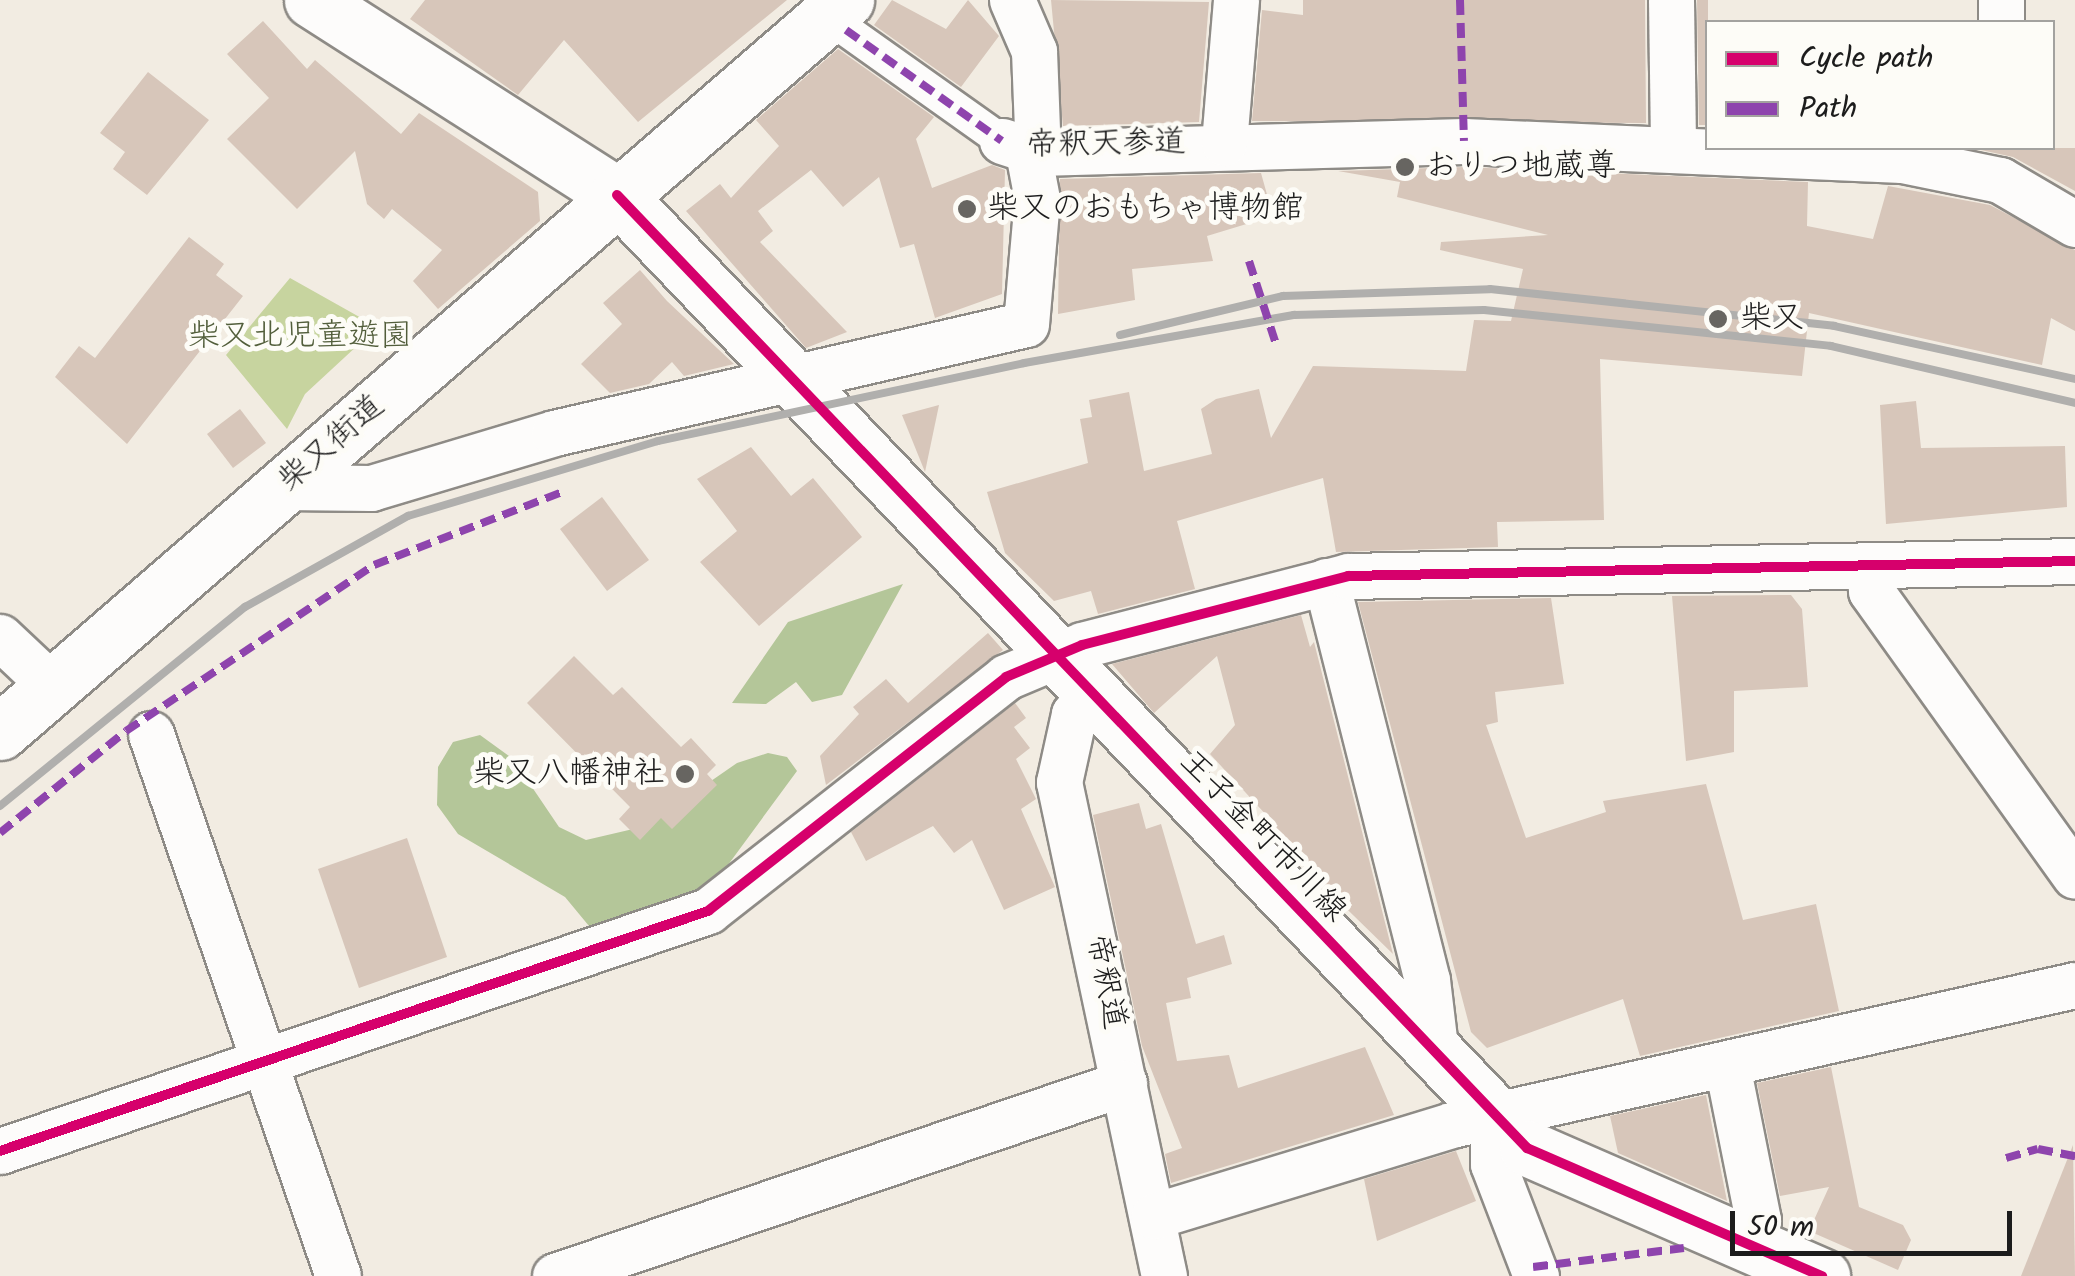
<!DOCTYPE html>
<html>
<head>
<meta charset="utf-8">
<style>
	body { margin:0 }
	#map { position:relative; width:2075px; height:1276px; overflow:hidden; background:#f2ece2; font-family:Kalam,"Klee One",sans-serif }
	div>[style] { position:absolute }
	.green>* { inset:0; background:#c7d49f }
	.forest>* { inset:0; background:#b4c699 }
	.building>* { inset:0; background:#d7c6ba }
	.roads { filter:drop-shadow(2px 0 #8e8b86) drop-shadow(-2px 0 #8e8b86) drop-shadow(0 2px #8e8b86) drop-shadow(0 -2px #8e8b86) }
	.pedestrian>* { height:32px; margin:-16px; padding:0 16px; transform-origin:16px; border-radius:16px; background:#fdfcfb }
	.minor>* { height:45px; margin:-22.5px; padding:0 22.5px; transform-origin:22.5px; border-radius:22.5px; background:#fdfcfb }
	.tertiary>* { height:55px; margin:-27.5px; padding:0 27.5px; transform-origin:27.5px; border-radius:27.5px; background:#fdfcfb }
	.secondary>* { height:55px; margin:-27.5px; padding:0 27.5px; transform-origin:27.5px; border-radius:27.5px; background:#fdfcfb }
	.rail>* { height:8px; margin:-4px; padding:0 4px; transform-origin:4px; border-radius:4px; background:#b0afad }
	.quiet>* { height:8px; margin-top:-4px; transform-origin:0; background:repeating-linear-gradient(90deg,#8e44ad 0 15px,transparent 0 23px) }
	.cycleway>* { height:10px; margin:-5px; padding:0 5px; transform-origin:5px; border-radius:5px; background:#d6006c }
	.dots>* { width:28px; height:28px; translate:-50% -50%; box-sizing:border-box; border:5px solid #fdfcf7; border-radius:50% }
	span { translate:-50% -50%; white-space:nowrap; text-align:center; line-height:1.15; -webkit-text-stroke:10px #fdfcf7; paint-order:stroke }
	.street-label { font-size:32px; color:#1c1c1c }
	.poi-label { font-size:32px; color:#1c1c1c }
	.left { translate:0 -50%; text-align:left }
	.right { translate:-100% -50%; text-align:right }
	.park-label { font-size:32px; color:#525e3b }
	.legend { position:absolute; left:1705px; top:20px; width:350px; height:130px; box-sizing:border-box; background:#fdfcf7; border:2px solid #a3a29f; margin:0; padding:12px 18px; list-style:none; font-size:30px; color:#1c1c1c }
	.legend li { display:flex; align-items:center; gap:20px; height:50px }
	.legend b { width:50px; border:2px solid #a3a29f }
	.scale { position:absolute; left:1730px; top:1211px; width:282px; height:45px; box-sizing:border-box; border:5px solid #1c1c1c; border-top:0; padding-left:12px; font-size:30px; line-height:35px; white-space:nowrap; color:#1c1c1c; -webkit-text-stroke:8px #fdfcf7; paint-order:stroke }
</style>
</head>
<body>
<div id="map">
	<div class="green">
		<i style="clip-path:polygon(290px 278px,388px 333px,358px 345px,305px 394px,287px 429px,226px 355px)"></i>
	</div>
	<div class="forest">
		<i style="clip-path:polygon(903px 584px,842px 695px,812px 702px,796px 682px,766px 704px,732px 703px,788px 622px)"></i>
		<i style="clip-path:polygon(480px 735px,513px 759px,559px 827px,586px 840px,646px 826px,737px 763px,768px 753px,787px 757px,797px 771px,711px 888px,589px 926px,565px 897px,458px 834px,437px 805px,438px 767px,453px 742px)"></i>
	</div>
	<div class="building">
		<i style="clip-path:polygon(425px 0,787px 0,638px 122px,564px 40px,518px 95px,410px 19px)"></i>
		<i style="clip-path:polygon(892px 0,946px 29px,968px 0,999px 36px,961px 87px,874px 25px)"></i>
		<i style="clip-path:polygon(1051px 0,1209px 2px,1199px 122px,1063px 126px)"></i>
		<i style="clip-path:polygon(1303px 0,1645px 0,1646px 123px,1252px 121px,1262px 10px,1303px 15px)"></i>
		<i style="clip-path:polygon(1697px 0,1708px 0,1708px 125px,1699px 125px)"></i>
		<i style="clip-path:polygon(263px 21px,307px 69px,315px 60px,401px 134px,419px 113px,538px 192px,540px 221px,438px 309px,413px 281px,442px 250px,392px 209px,384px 219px,367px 204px,355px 151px,297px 209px,227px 139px,269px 98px,227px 54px)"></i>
		<i style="clip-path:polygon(838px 49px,934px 117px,916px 139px,932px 188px,992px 165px,1005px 170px,1002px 294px,935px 318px,914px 244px,900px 248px,879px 177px,843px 207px,811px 170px,758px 211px,773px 231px,760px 242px,847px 332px,806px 348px,686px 211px,720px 184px,731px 198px,779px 146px,756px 120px)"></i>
		<i style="clip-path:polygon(148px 72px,209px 120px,147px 195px,113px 169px,125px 152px,100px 133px)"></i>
		<i style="clip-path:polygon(1972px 148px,2075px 148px,2075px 191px,2013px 157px)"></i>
		<i style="clip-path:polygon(1464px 167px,1808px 182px,1807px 226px,1873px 239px,1888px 186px,1990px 205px,2075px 250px,2075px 331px,2051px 318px,2042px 365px,1809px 313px,1802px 376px,1600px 359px,1604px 520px,1497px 522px,1498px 547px,1336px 552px,1323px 478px,1177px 521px,1195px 589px,1098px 614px,1091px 591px,1054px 601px,1005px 553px,987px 492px,1088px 463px,1080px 419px,1092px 417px,1089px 400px,1129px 392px,1144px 471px,1212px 454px,1201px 409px,1216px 399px,1259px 389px,1271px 438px,1313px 366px,1466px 371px,1474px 320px,1511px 321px,1523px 269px,1440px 250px,1441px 242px,1548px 235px,1397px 197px,1400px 182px,1338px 171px)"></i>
		<i style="clip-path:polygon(1261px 173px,1273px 216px,1207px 236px,1213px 261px,1132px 269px,1135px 300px,1058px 314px,1060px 179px)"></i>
		<i style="clip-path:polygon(189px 237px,224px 264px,216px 275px,243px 296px,127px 444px,55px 377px,79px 346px,95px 358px)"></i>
		<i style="clip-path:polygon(640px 270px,667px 301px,734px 364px,684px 376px,672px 362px,649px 384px,610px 393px,581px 364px,622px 324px,603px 303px)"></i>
		<i style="clip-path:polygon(1916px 401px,1921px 448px,2065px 446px,2067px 507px,1886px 524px,1880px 405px)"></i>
		<i style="clip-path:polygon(939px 405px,925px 472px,902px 415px)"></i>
		<i style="clip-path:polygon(240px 409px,266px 443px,233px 468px,207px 434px)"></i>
		<i style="clip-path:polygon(751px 447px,791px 496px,813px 478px,862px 537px,759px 626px,700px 562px,737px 531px,697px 479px)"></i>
		<i style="clip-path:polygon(602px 497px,649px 560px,607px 591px,560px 529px)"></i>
		<i style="clip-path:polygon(1791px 595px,1802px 609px,1808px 687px,1734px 691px,1734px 752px,1686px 761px,1672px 596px)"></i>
		<i style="clip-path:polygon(1551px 598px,1564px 684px,1495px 692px,1498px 722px,1486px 725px,1526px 838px,1606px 812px,1603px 801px,1706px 784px,1743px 920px,1816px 904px,1839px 1011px,1640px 1056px,1623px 999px,1487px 1048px,1471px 1032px,1358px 602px)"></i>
		<i style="clip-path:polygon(1301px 615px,1310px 647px,1314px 642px,1393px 954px,1274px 838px,1269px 818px,1210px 754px,1235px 725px,1217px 656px,1154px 713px,1112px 664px)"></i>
		<i style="clip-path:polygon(988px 633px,1003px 650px,826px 785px,820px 756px,859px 714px,853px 707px,886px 679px,908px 703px)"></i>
		<i style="clip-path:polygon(574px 656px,613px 695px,622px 687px,681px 747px,691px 738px,716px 765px,707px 774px,717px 785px,672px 829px,661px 818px,640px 840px,619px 819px,630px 807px,527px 703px)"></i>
		<i style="clip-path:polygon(1015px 703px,1026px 718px,1014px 727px,1030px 748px,1016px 759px,1036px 799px,1021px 809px,1055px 887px,1004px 910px,972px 840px,954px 853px,933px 826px,866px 861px,851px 832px)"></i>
		<i style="clip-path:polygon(1139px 803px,1146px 829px,1161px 824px,1196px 944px,1224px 935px,1232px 964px,1187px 978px,1191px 998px,1166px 1003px,1177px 1061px,1229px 1055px,1238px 1088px,1365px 1047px,1394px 1115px,1171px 1183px,1165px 1154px,1182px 1148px,1142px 1046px,1093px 815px)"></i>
		<i style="clip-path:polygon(407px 838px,447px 957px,359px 988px,318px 869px)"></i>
		<i style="clip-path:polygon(1831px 1067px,1859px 1207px,1903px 1225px,1911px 1240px,1898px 1270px,1809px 1231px,1829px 1187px,1780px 1196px,1757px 1083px)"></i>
		<i style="clip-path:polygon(1706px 1095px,1727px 1201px,1618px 1153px,1610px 1116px)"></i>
		<i style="clip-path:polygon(2073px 1145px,2075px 1276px,2021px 1276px)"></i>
		<i style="clip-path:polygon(1456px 1151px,1476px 1201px,1377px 1241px,1364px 1179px)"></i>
	</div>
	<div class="roads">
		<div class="pedestrian">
			<i style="left:846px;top:30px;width:191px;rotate:35.4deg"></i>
		</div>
		<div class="minor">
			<i style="left:1012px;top:0;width:56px;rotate:66.7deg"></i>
			<i style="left:1034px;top:51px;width:102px;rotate:87.8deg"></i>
			<i style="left:1671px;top:0;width:146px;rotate:89.2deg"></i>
			<i style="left:2001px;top:22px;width:22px;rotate:-90deg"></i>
			<i style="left:1002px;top:141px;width:38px;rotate:18deg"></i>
			<i style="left:1038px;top:153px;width:426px;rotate:-1.6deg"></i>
			<i style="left:1464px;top:141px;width:438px;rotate:2.5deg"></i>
			<i style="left:1902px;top:160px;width:100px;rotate:11.5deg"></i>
			<i style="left:2000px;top:180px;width:87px;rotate:30.4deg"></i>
			<i style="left:1224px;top:143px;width:144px;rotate:-85.2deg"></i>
			<i style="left:283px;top:487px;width:88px;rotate:0.7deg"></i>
			<i style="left:371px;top:488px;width:191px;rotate:-16.7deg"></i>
			<i style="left:554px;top:433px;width:484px;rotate:-13deg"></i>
			<i style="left:1026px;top:324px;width:125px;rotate:-85deg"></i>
			<i style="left:1037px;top:199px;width:48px;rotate:-100.8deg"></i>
			<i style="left:1869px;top:567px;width:24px;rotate:85deg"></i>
			<i style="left:1871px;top:591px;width:350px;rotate:54.4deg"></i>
			<i style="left:1326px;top:581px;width:412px;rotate:75.8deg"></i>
			<i style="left:1427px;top:980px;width:77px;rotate:83.2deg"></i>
			<i style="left:0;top:637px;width:71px;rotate:43.3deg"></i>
			<i style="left:1091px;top:697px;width:24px;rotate:135deg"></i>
			<i style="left:1074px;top:714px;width:70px;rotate:102.4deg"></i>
			<i style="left:1059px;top:782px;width:505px;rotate:78deg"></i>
			<i style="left:151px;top:734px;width:573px;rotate:70.96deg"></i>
			<i style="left:1727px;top:1065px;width:158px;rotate:78.7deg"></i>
			<i style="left:1758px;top:1220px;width:27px;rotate:112deg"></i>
			<i style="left:1493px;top:1116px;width:48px;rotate:90deg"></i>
			<i style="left:1493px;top:1164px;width:120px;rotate:69deg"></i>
			<i style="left:0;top:1151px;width:748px;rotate:-18.73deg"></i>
			<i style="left:708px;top:911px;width:379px;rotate:-38.1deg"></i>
			<i style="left:1006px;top:677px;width:82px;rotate:-22.8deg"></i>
			<i style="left:1082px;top:645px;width:275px;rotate:-14.5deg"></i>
			<i style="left:1348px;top:576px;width:727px;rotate:-1.18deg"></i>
			<i style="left:1154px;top:1216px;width:311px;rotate:-17deg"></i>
			<i style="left:1451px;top:1125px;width:640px;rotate:-12.65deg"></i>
			<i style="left:555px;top:1276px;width:601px;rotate:-18.74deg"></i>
		</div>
		<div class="tertiary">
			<i style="left:312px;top:0;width:362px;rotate:32.6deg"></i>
		</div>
		<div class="secondary">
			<i style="left:617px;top:195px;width:1318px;rotate:46.32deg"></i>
			<i style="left:1527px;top:1148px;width:322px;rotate:23.5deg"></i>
			<i style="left:0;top:732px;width:1119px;rotate:-40.87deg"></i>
		</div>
	</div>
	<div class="rail">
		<i style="left:1120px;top:335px;width:168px;rotate:-13.5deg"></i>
		<i style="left:1283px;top:296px;width:207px;rotate:-1.9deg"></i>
		<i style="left:1490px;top:289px;width:346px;rotate:6.1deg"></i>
		<i style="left:1834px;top:326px;width:247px;rotate:12.4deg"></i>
		<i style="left:0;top:806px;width:316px;rotate:-39.1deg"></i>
		<i style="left:245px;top:607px;width:187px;rotate:-29.2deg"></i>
		<i style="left:408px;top:516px;width:261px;rotate:-16.7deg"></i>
		<i style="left:658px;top:441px;width:374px;rotate:-12deg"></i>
		<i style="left:1024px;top:363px;width:274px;rotate:-10.1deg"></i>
		<i style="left:1294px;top:315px;width:190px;rotate:-1.5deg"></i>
		<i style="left:1484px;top:310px;width:349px;rotate:5.9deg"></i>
		<i style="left:1831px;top:346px;width:251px;rotate:13.1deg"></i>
	</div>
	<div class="quiet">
		<i style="left:1460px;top:0;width:141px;rotate:88.4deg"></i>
		<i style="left:846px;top:30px;width:191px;rotate:35.4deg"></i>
		<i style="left:1249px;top:261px;width:87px;rotate:72deg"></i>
		<i style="left:0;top:833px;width:162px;rotate:-39deg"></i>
		<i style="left:126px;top:731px;width:298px;rotate:-33.8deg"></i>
		<i style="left:374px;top:565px;width:205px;rotate:-21.2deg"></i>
		<i style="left:2006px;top:1158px;width:33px;rotate:-16deg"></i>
		<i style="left:2038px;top:1149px;width:38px;rotate:11deg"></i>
		<i style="left:1533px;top:1267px;width:152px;rotate:-7.2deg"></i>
	</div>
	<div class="cycleway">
		<i style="left:617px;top:195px;width:1318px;rotate:46.32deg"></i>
		<i style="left:1527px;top:1148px;width:322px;rotate:23.5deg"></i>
		<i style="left:0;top:1151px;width:748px;rotate:-18.73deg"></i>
		<i style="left:708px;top:911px;width:379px;rotate:-38.1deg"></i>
		<i style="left:1006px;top:677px;width:82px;rotate:-22.8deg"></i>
		<i style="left:1082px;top:645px;width:275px;rotate:-14.5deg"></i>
		<i style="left:1348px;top:576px;width:727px;rotate:-1.18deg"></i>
	</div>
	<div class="dots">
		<i style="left:1405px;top:167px;background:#676561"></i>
		<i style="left:967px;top:209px;background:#676561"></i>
		<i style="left:1718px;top:319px;background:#676561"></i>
		<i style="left:685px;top:774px;background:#676561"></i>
	</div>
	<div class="street-label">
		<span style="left:1106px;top:145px;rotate:-1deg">帝釈天参道</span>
		<span style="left:332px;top:444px;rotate:-41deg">柴又街道</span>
		<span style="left:1262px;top:837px;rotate:46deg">王子金町市川線</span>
		<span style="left:1105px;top:982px;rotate:79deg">帝釈道</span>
	</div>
	<div class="poi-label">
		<span class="left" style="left:1425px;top:167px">おりつ地蔵尊</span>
		<span class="left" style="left:987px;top:209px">柴又のおもちゃ博物館</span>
		<span class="left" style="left:1740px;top:319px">柴又</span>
		<span class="right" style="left:665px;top:774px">柴又八幡神社</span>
	</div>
	<div class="park-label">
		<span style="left:300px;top:337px">柴又北児童遊園</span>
	</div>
	<ul class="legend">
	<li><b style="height:12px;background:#d6006c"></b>Cycle path</li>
	<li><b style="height:12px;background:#8e44ad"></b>Path</li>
	</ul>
	<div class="scale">50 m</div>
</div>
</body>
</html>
